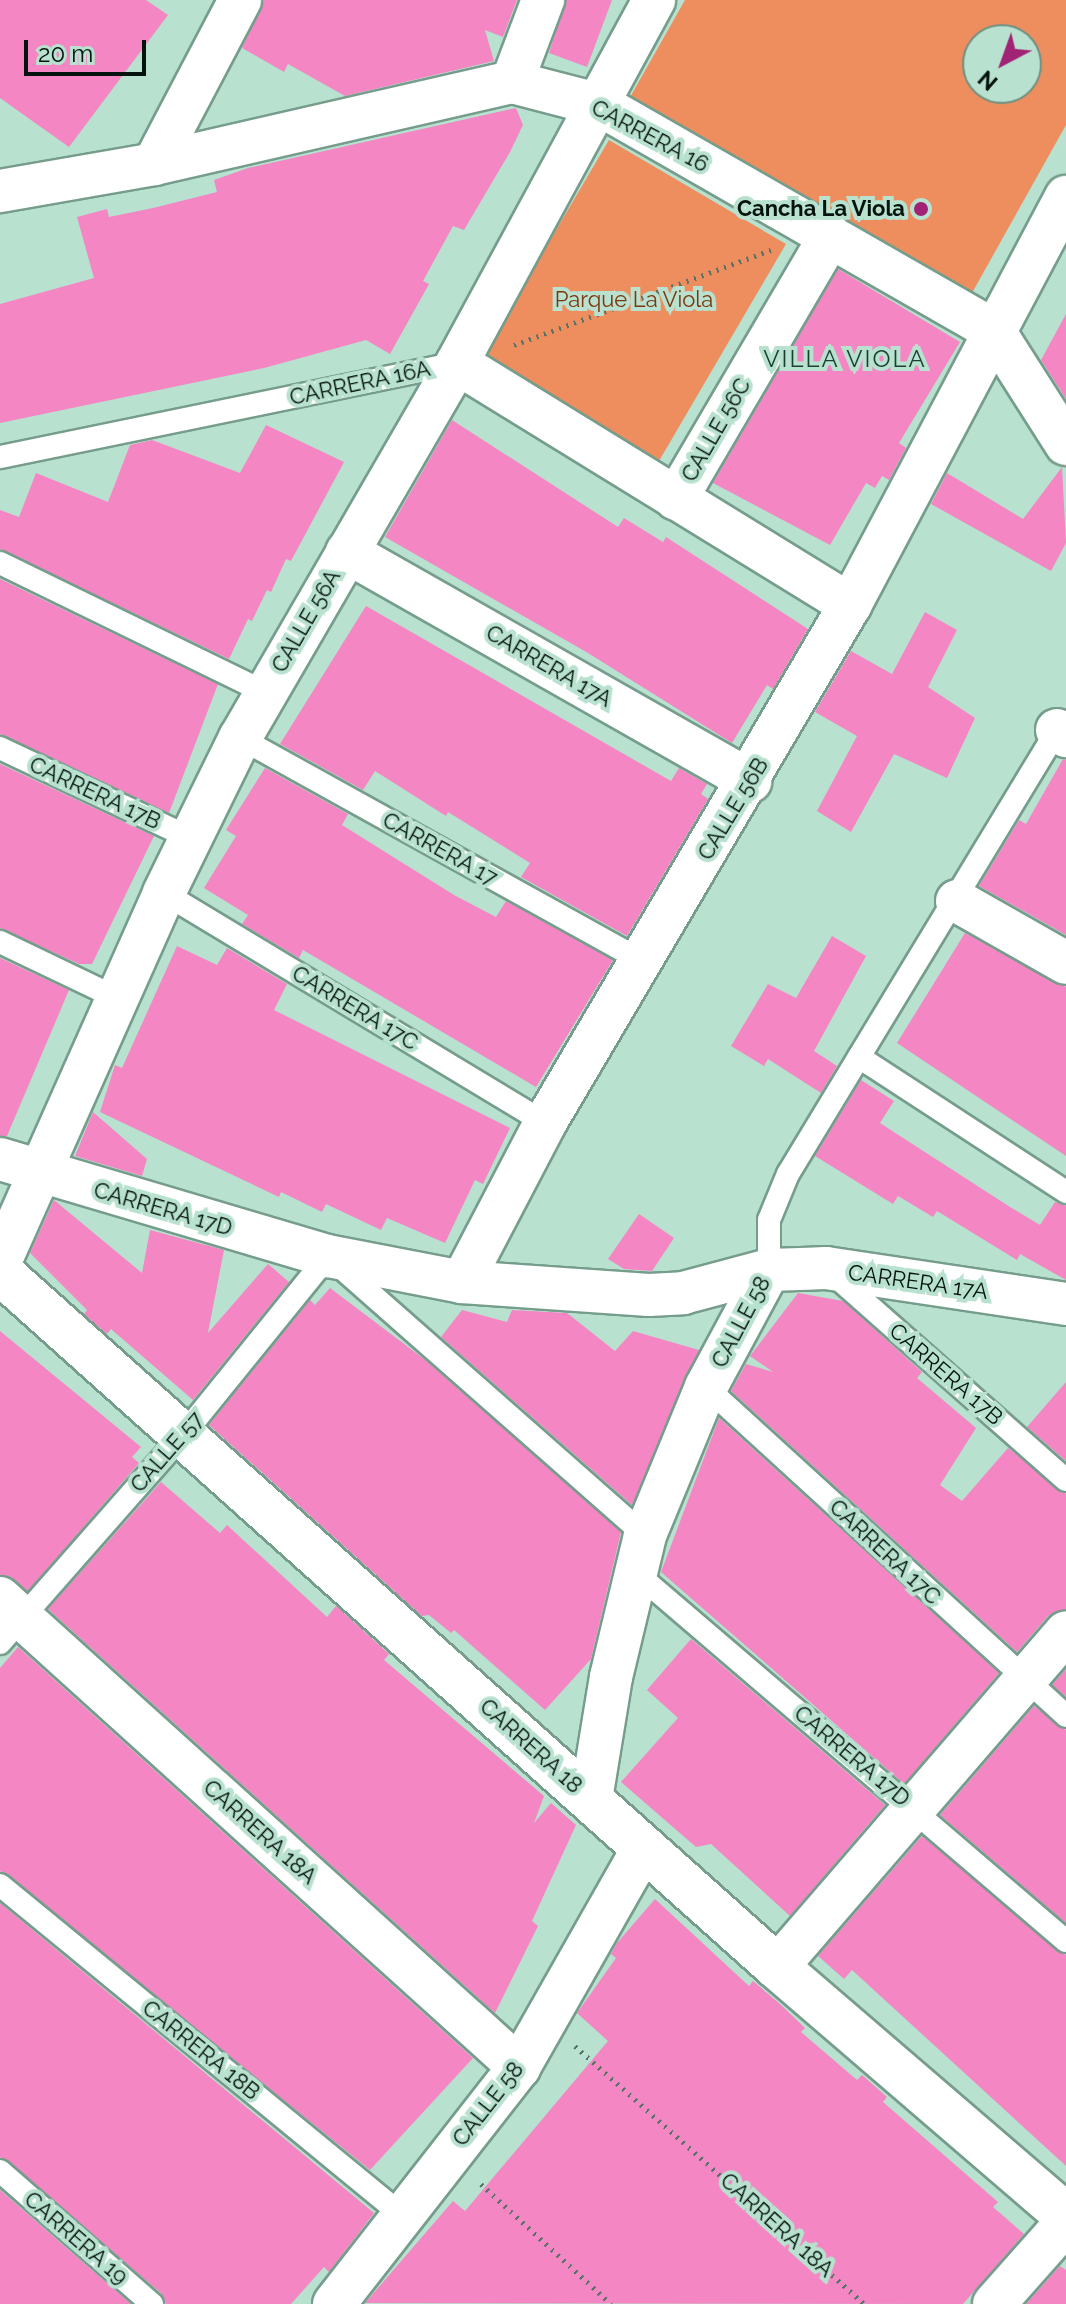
<!DOCTYPE html>
<html>
<head>
<meta charset="utf-8">
<style>
	body { margin:0 }
	#map { position:relative; width:1066px; height:2304px; overflow:hidden; background:#b8e1cf; font-family:Raleway,sans-serif }
	div>[style] { position:absolute }
	.green>* { inset:0; background:#ee8e5f }
	.building>* { inset:0; background:#f486c4 }
	.path>* { height:5px; margin-top:-2.5px; transform-origin:0; background:repeating-linear-gradient(90deg,#577267 0 2px,transparent 0 8px) }
	.roads { filter:drop-shadow(2px 0 #769d8c) drop-shadow(-2px 0 #769d8c) drop-shadow(0 2px #769d8c) drop-shadow(0 -2px #769d8c) }
	.service>* { height:22px; margin:-11px; padding:0 11px; transform-origin:11px; border-radius:11px; background:#fff }
	.minor>* { height:42px; margin:-21px; padding:0 21px; transform-origin:21px; border-radius:21px; background:#fff }
	.tertiary>* { height:44px; margin:-22px; padding:0 22px; transform-origin:22px; border-radius:22px; background:#fff }
	.dots>* { width:22px; height:22px; translate:-50% -50%; box-sizing:border-box; border:4px solid #b8e1cf; border-radius:50% }
	span { translate:-50% -50%; white-space:nowrap; text-align:center; line-height:1.15; -webkit-text-stroke:8px #b8e1cf; paint-order:stroke }
	.street-label { font-size:22px; color:#04130d }
	.poi-label { font-size:22px; color:#04130d; font-weight:700 }
	.right { translate:-100% -50%; text-align:right }
	.park-label { font-size:22px; color:#7b360d }
	.neighbourhood-label { font-size:24px; color:#193f31; letter-spacing:2px }
	.north { position:absolute; left:962px; top:24px; width:80px; height:80px; box-sizing:border-box; background:#b8e1cf; border:2px solid #708f81; border-radius:50%; rotate:221deg; font-size:22px; font-weight:700; line-height:32px; text-align:center; color:#04130d }
	.north::after { content:''; display:block; margin:auto; width:28px; height:36px; background:#a12375; clip-path:polygon(50% 0,100% 100%,50% 72%,0 100%) }
	.scale { position:absolute; left:24px; top:40px; width:122px; height:36px; box-sizing:border-box; border:4px solid #04130d; border-top:0; padding-left:10px; font-size:24px; line-height:28px; white-space:nowrap; color:#04130d; -webkit-text-stroke:6px #b8e1cf; paint-order:stroke }
</style>
</head>
<body>
<div id="map">
	<div class="green">
		<i style="clip-path:polygon(evenodd,685px 0,1066px 0,1066px 125px,972px 293px,629px 99px,685px 0,978px 40px,1026px 40px,1026px 88px,978px 88px,978px 40px)"></i>
		<i style="clip-path:polygon(609px 140px,786px 244px,659px 461px,482px 356px)"></i>
	</div>
	<div class="building">
		<i style="clip-path:polygon(0 0,146px 0,168px 15px,69px 147px,0 98px)"></i>
		<i style="clip-path:polygon(264px 0,517px 0,503px 37px,485px 30px,494px 61px,345px 96px,288px 64px,284px 72px,242px 48px)"></i>
		<i style="clip-path:polygon(566px 0,612px 0,587px 67px,549px 53px)"></i>
		<i style="clip-path:polygon(516px 108px,523px 125px,510px 152px,464px 230px,453px 226px,423px 281px,429px 284px,390px 354px,366px 340px,264px 368px,0 423px,0 304px,94px 278px,77px 217px,107px 209px,109px 217px,153px 208px,217px 192px,214px 180px,248px 168px)"></i>
		<i style="clip-path:polygon(838px 269px,960px 342px,899px 443px,906px 448px,889px 480px,882px 476px,875px 488px,866px 483px,830px 545px,713px 483px)"></i>
		<i style="clip-path:polygon(1066px 314px,1066px 399px,1041px 360px)"></i>
		<i style="clip-path:polygon(452px 420px,618px 527px,624px 518px,663px 542px,666px 537px,808px 629px,773px 689px,767px 685px,732px 743px,588px 653px,385px 537px)"></i>
		<i style="clip-path:polygon(266px 425px,344px 462px,291px 561px,286px 559px,271px 592px,267px 590px,252px 621px,248px 619px,229px 659px,0 549px,0 510px,19px 517px,36px 473px,108px 502px,130px 445px,152px 440px,240px 473px)"></i>
		<i style="clip-path:polygon(1062px 467px,1066px 543px,1051px 571px,931px 504px,947px 473px,1023px 519px)"></i>
		<i style="clip-path:polygon(0 579px,218px 684px,169px 813px,0 734px)"></i>
		<i style="clip-path:polygon(366px 606px,671px 781px,679px 768px,707px 784px,701px 794px,708px 799px,627px 936px,521px 877px,530px 863px,448px 812px,446px 816px,375px 771px,363px 790px,280px 744px)"></i>
		<i style="clip-path:polygon(925px 612px,957px 630px,928px 687px,975px 718px,947px 778px,894px 754px,851px 832px,817px 811px,857px 736px,815px 712px,851px 651px,892px 674px)"></i>
		<i style="clip-path:polygon(1063px 759px,1066px 760px,1066px 935px,979px 886px,1019px 820px,1026px 824px)"></i>
		<i style="clip-path:polygon(0 764px,154px 836px,92px 964px,79px 964px,0 928px)"></i>
		<i style="clip-path:polygon(265px 768px,348px 814px,342px 825px,454px 895px,496px 917px,506px 901px,613px 960px,536px 1087px,303px 950px,299px 958px,242px 924px,248px 915px,204px 888px,236px 836px,226px 830px)"></i>
		<i style="clip-path:polygon(965px 933px,1066px 987px,1066px 1156px,897px 1043px)"></i>
		<i style="clip-path:polygon(832px 936px,866px 956px,814px 1051px,837px 1066px,821px 1093px,768px 1059px,764px 1066px,731px 1046px,768px 984px,796px 998px)"></i>
		<i style="clip-path:polygon(177px 946px,217px 965px,227px 948px,287px 984px,274px 1010px,510px 1128px,483px 1184px,475px 1180px,445px 1243px,387px 1218px,381px 1230px,326px 1204px,322px 1212px,281px 1192px,279px 1197px,100px 1112px,115px 1065px,122px 1068px)"></i>
		<i style="clip-path:polygon(0 958px,69px 990px,7px 1136px,0 1136px)"></i>
		<i style="clip-path:polygon(861px 1080px,894px 1101px,880px 1123px,1010px 1207px,1040px 1225px,1055px 1202px,1066px 1206px,1066px 1280px,1020px 1254px,1017px 1260px,937px 1211px,933px 1217px,898px 1196px,893px 1204px,815px 1156px)"></i>
		<i style="clip-path:polygon(93px 1112px,147px 1159px,142px 1176px,75px 1156px)"></i>
		<i style="clip-path:polygon(54px 1200px,142px 1273px,150px 1230px,224px 1250px,208px 1333px,268px 1264px,289px 1282px,193px 1400px,111px 1329px,107px 1334px,84px 1314px,87px 1310px,30px 1253px)"></i>
		<i style="clip-path:polygon(639px 1214px,674px 1238px,652px 1271px,624px 1269px,608px 1259px)"></i>
		<i style="clip-path:polygon(330px 1288px,424px 1359px,621px 1532px,591px 1659px,545px 1710px,454px 1630px,451px 1633px,429px 1615px,422px 1616px,209px 1425px,310px 1300px,315px 1305px)"></i>
		<i style="clip-path:polygon(798px 1293px,843px 1301px,922px 1372px,917px 1378px,976px 1428px,940px 1485px,962px 1501px,1008px 1448px,1066px 1494px,1066px 1609px,1048px 1616px,1017px 1652px,731px 1391px,746px 1364px,773px 1372px,750px 1356px)"></i>
		<i style="clip-path:polygon(462px 1310px,507px 1322px,512px 1310px,567px 1313px,615px 1351px,633px 1331px,699px 1350px,632px 1505px,441px 1337px)"></i>
		<i style="clip-path:polygon(0 1331px,141px 1447px,132px 1457px,139px 1463px,28px 1591px,0 1575px)"></i>
		<i style="clip-path:polygon(1066px 1382px,1066px 1461px,1027px 1427px)"></i>
		<i style="clip-path:polygon(719px 1418px,999px 1673px,904px 1784px,661px 1572px)"></i>
		<i style="clip-path:polygon(161px 1482px,220px 1533px,227px 1525px,327px 1617px,336px 1606px,389px 1654px,384px 1660px,544px 1796px,534px 1823px,551px 1803px,576px 1825px,532px 1921px,538px 1926px,495px 2013px,48px 1609px)"></i>
		<i style="clip-path:polygon(691px 1639px,885px 1805px,790px 1916px,711px 1844px,696px 1847px,621px 1782px,678px 1718px,647px 1690px)"></i>
		<i style="clip-path:polygon(18px 1647px,473px 2058px,370px 2170px,0 1871px,0 1668px)"></i>
		<i style="clip-path:polygon(1066px 1669px,1066px 1697px,1052px 1685px)"></i>
		<i style="clip-path:polygon(1034px 1706px,1066px 1730px,1066px 1923px,940px 1815px)"></i>
		<i style="clip-path:polygon(922px 1836px,1066px 1955px,1066px 2166px,852px 1970px,844px 1979px,818px 1956px)"></i>
		<i style="clip-path:polygon(655px 1899px,749px 1986px,753px 1981px,780px 2004px,805px 2028px,801px 2032px,857px 2080px,862px 2075px,887px 2097px,883px 2102px,998px 2202px,993px 2207px,1024px 2234px,963px 2304px,365px 2303px,453px 2201px,465px 2211px,608px 2041px,577px 2013px,616px 1958px,611px 1954px,617px 1943px)"></i>
		<i style="clip-path:polygon(0 1903px,374px 2213px,329px 2272px,324px 2267px,291px 2304px,166px 2304px,161px 2293px,0 2157px)"></i>
		<i style="clip-path:polygon(0 2190px,131px 2304px,0 2304px)"></i>
		<i style="clip-path:polygon(1060px 2266px,1066px 2270px,1066px 2304px,1026px 2304px)"></i>
	</div>
	<div class="path">
		<i style="left:514px;top:345px;width:274px;rotate:-20.3deg"></i>
		<i style="left:575px;top:2046px;width:388px;rotate:41.7deg"></i>
		<i style="left:481px;top:2184px;width:177px;rotate:42.7deg"></i>
	</div>
	<div class="roads">
		<div class="service">
			<i style="left:0;top:457px;width:467px;rotate:-11.6deg"></i>
			<i style="left:0;top:563px;width:295px;rotate:26deg"></i>
			<i style="left:240px;top:738px;width:458px;rotate:29deg"></i>
			<i style="left:0;top:748px;width:210px;rotate:25.3deg"></i>
			<i style="left:164px;top:893px;width:445px;rotate:31.1deg"></i>
			<i style="left:0;top:942px;width:130px;rotate:25.6deg"></i>
			<i style="left:859px;top:1057px;width:247px;rotate:33.1deg"></i>
			<i style="left:769px;top:1270px;width:50px;rotate:-90deg"></i>
			<i style="left:769px;top:1220px;width:50px;rotate:-67.6deg"></i>
			<i style="left:788px;top:1174px;width:526px;rotate:-58.76deg"></i>
			<i style="left:833px;top:1274px;width:311px;rotate:41.5deg"></i>
			<i style="left:706px;top:1387px;width:488px;rotate:42.4deg"></i>
			<i style="left:636px;top:1573px;width:566px;rotate:40.56deg"></i>
			<i style="left:0;top:1643px;width:277px;rotate:-48.7deg"></i>
			<i style="left:183px;top:1435px;width:230px;rotate:-51deg"></i>
			<i style="left:328px;top:1256px;width:422px;rotate:41.4deg"></i>
			<i style="left:0;top:1885px;width:520px;rotate:39.38deg"></i>
			<i style="left:0;top:2171px;width:202px;rotate:41.2deg"></i>
		</div>
		<div class="minor">
			<i style="left:512px;top:82px;width:88px;rotate:-69.3deg"></i>
			<i style="left:154px;top:164px;width:185px;rotate:-62.3deg"></i>
			<i style="left:0;top:191px;width:156px;rotate:-9.9deg"></i>
			<i style="left:154px;top:164px;width:367px;rotate:-12.9deg"></i>
			<i style="left:512px;top:82px;width:91px;rotate:14.6deg"></i>
			<i style="left:600px;top:105px;width:454px;rotate:29.8deg"></i>
			<i style="left:994px;top:331px;width:134px;rotate:57.5deg"></i>
			<i style="left:457px;top:363px;width:462px;rotate:31.6deg"></i>
			<i style="left:676px;top:499px;width:305px;rotate:-59.6deg"></i>
			<i style="left:347px;top:552px;width:464px;rotate:29.6deg"></i>
			<i style="left:1057px;top:730px;width:11px;rotate:34deg"></i>
			<i style="left:957px;top:901px;width:125px;rotate:29.6deg"></i>
			<i style="left:0;top:1159px;width:342px;rotate:16.5deg"></i>
			<i style="left:328px;top:1256px;width:136px;rotate:11deg"></i>
			<i style="left:462px;top:1282px;width:187px;rotate:4deg"></i>
			<i style="left:649px;top:1295px;width:34px;rotate:-3deg"></i>
			<i style="left:683px;top:1293px;width:89px;rotate:-15deg"></i>
			<i style="left:769px;top:1270px;width:57px;rotate:-2deg"></i>
			<i style="left:826px;top:1268px;width:243px;rotate:8.5deg"></i>
			<i style="left:0;top:1262px;width:404px;rotate:-66deg"></i>
			<i style="left:164px;top:893px;width:173px;rotate:-63.9deg"></i>
			<i style="left:240px;top:738px;width:433px;rotate:-59.9deg"></i>
			<i style="left:457px;top:363px;width:413px;rotate:-61.5deg"></i>
			<i style="left:462px;top:1282px;width:179px;rotate:-62.4deg"></i>
			<i style="left:545px;top:1123px;width:601px;rotate:-59.51deg"></i>
			<i style="left:850px;top:605px;width:462px;rotate:-62.1deg"></i>
			<i style="left:0;top:1598px;width:700px;rotate:42.1deg"></i>
			<i style="left:591px;top:1799px;width:124px;rotate:-80.7deg"></i>
			<i style="left:611px;top:1677px;width:146px;rotate:-76.5deg"></i>
			<i style="left:645px;top:1535px;width:160px;rotate:-67.6deg"></i>
			<i style="left:706px;top:1387px;width:133px;rotate:-61.7deg"></i>
			<i style="left:777px;top:1967px;width:442px;rotate:-49.2deg"></i>
			<i style="left:334px;top:2304px;width:301px;rotate:-52deg"></i>
			<i style="left:519px;top:2067px;width:253px;rotate:-60.4deg"></i>
			<i style="left:994px;top:2304px;width:108px;rotate:-48.4deg"></i>
		</div>
		<div class="tertiary">
			<i style="left:0;top:1272px;width:1042px;rotate:41.81deg"></i>
			<i style="left:777px;top:1967px;width:381px;rotate:40.7deg"></i>
		</div>
	</div>
	<div class="dots">
		<i style="left:921px;top:209px;background:#a12375"></i>
	</div>
	<div class="street-label">
		<span style="left:650px;top:136px;rotate:28deg">CARRERA 16</span>
		<span style="left:360px;top:383px;rotate:-12deg">CARRERA 16A</span>
		<span style="left:716px;top:430px;rotate:-60deg">CALLE 56C</span>
		<span style="left:306px;top:621px;rotate:-60deg">CALLE 56A</span>
		<span style="left:549px;top:666px;rotate:30deg">CARRERA 17A</span>
		<span style="left:95px;top:793px;rotate:25deg">CARRERA 17B</span>
		<span style="left:733px;top:809px;rotate:-59deg">CALLE 56B</span>
		<span style="left:440px;top:849px;rotate:29deg">CARRERA 17</span>
		<span style="left:355px;top:1008px;rotate:31deg">CARRERA 17C</span>
		<span style="left:163px;top:1209px;rotate:16deg">CARRERA 17D</span>
		<span style="left:918px;top:1282px;rotate:8deg">CARRERA 17A</span>
		<span style="left:741px;top:1322px;rotate:-62deg">CALLE 58</span>
		<span style="left:946px;top:1374px;rotate:41deg">CARRERA 17B</span>
		<span style="left:167px;top:1452px;rotate:-49deg">CALLE 57</span>
		<span style="left:885px;top:1552px;rotate:43deg">CARRERA 17C</span>
		<span style="left:531px;top:1746px;rotate:42deg">CARRERA 18</span>
		<span style="left:852px;top:1756px;rotate:40deg">CARRERA 17D</span>
		<span style="left:260px;top:1832px;rotate:42deg">CARRERA 18A</span>
		<span style="left:201px;top:2050px;rotate:39deg">CARRERA 18B</span>
		<span style="left:488px;top:2104px;rotate:-52deg">CALLE 58</span>
		<span style="left:777px;top:2225px;rotate:42deg">CARRERA 18A</span>
		<span style="left:76px;top:2238px;rotate:41deg">CARRERA 19</span>
	</div>
	<div class="poi-label">
		<span class="right" style="left:905px;top:209px">Cancha La Viola</span>
	</div>
	<div class="park-label">
		<span style="left:634px;top:300px">Parque La Viola</span>
	</div>
	<div class="neighbourhood-label">
		<span style="left:845px;top:359px">VILLA VIOLA</span>
	</div>
	<div class="north">N</div>
	<div class="scale">20 m</div>
</div>
</body>
</html>
